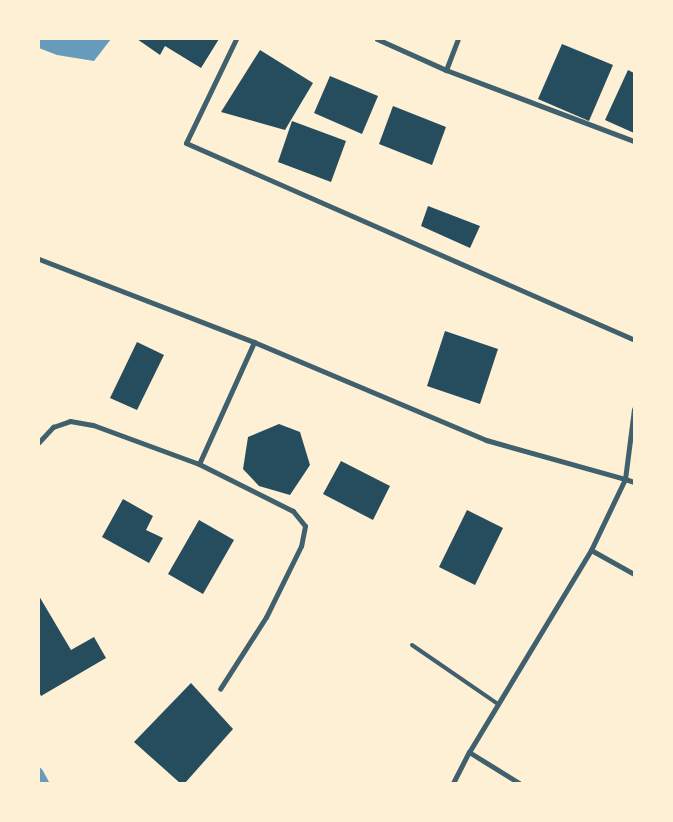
<!DOCTYPE html>
<html>
<head>
<meta charset="utf-8">
<style>
	body { margin:0 }
	#map { position:relative; width:673px; height:822px; overflow:hidden; background:#fdf0d5; font-family:Commissioner,sans-serif }
	div>[style] { position:absolute }
	.water>* { inset:0; background:#669bbc }
	.stream>* { height:8px; margin:-4px; padding:0 4px; transform-origin:4px; border-radius:4px; background:#669bbc }
	.building>* { inset:0; background:#264d5e }
	.service>* { height:4px; margin:-2px; padding:0 2px; transform-origin:2px; border-radius:2px; background:#3f606c }
	.minor>* { height:5px; margin:-2.5px; padding:0 2.5px; transform-origin:2.5px; border-radius:2.5px; background:#3f606c }
	span { translate:-50% -50%; white-space:nowrap; text-align:center; line-height:1.15; -webkit-text-stroke:4.5px #fdf0d5; paint-order:stroke }
	.frame { position:absolute; inset:0; border:40px solid #fdf0d5; pointer-events:none }
</style>
</head>
<body>
<div id="map">
	<div class="water">
		<i style="clip-path:polygon(39px 39px,111px 39px,94px 61px,57px 55px,39px 48px)"></i>
	</div>
	<div class="stream">
		<i style="left:39px;top:772px;width:13px;rotate:61deg"></i>
	</div>
	<div class="building">
		<i style="clip-path:polygon(137px 39px,219px 39px,201px 68px,165px 46px,160px 55px)"></i>
		<i style="clip-path:polygon(562px 44px,613px 65px,589px 121px,538px 99px)"></i>
		<i style="clip-path:polygon(260px 50px,313px 83px,285px 130px,221px 112px)"></i>
		<i style="clip-path:polygon(628px 70px,634px 73px,634px 133px,605px 120px)"></i>
		<i style="clip-path:polygon(330px 76px,378px 96px,362px 134px,314px 113px)"></i>
		<i style="clip-path:polygon(393px 106px,446px 127px,432px 165px,379px 144px)"></i>
		<i style="clip-path:polygon(292px 121px,346px 141px,331px 182px,278px 162px)"></i>
		<i style="clip-path:polygon(428px 206px,480px 226px,470px 248px,421px 226px)"></i>
		<i style="clip-path:polygon(445px 331px,498px 349px,480px 404px,427px 386px)"></i>
		<i style="clip-path:polygon(137px 342px,164px 355px,137px 410px,110px 398px)"></i>
		<i style="clip-path:polygon(279px 424px,300px 432px,310px 465px,290px 495px,259px 486px,243px 469px,248px 437px)"></i>
		<i style="clip-path:polygon(341px 461px,390px 486px,373px 520px,323px 494px)"></i>
		<i style="clip-path:polygon(123px 499px,153px 516px,146px 530px,163px 538px,149px 563px,102px 537px)"></i>
		<i style="clip-path:polygon(467px 510px,503px 528px,475px 585px,439px 567px)"></i>
		<i style="clip-path:polygon(199px 520px,234px 540px,203px 594px,168px 574px)"></i>
		<i style="clip-path:polygon(39px 596px,71px 650px,94px 637px,106px 658px,41px 696px,39px 692px)"></i>
		<i style="clip-path:polygon(191px 683px,233px 729px,185px 783px,180px 783px,134px 742px)"></i>
	</div>
	<div class="service">
		<i style="left:412px;top:645px;width:104px;rotate:34.5deg"></i>
	</div>
	<div class="minor">
		<i style="left:236px;top:39px;width:115px;rotate:115.7deg"></i>
		<i style="left:186px;top:143px;width:489px;rotate:23.7deg"></i>
		<i style="left:377px;top:39px;width:76px;rotate:24.2deg"></i>
		<i style="left:446px;top:70px;width:201px;rotate:20.7deg"></i>
		<i style="left:446px;top:70px;width:33px;rotate:-69deg"></i>
		<i style="left:39px;top:259px;width:230px;rotate:21.1deg"></i>
		<i style="left:254px;top:342px;width:252px;rotate:22.9deg"></i>
		<i style="left:486px;top:440px;width:144px;rotate:15.7deg"></i>
		<i style="left:625px;top:479px;width:79px;rotate:115.6deg"></i>
		<i style="left:591px;top:550px;width:236px;rotate:121.1deg"></i>
		<i style="left:469px;top:752px;width:59px;rotate:31.8deg"></i>
		<i style="left:634px;top:409px;width:71px;rotate:97.3deg"></i>
		<i style="left:625px;top:479px;width:9px;rotate:18deg"></i>
		<i style="left:39px;top:442px;width:21px;rotate:-47deg"></i>
		<i style="left:53px;top:427px;width:18px;rotate:-19deg"></i>
		<i style="left:70px;top:421px;width:23px;rotate:10deg"></i>
		<i style="left:93px;top:425px;width:113px;rotate:20.2deg"></i>
		<i style="left:199px;top:464px;width:105px;rotate:26.6deg"></i>
		<i style="left:293px;top:511px;width:19px;rotate:51deg"></i>
		<i style="left:305px;top:526px;width:20px;rotate:101deg"></i>
		<i style="left:301px;top:546px;width:79px;rotate:116.2deg"></i>
		<i style="left:266px;top:617px;width:85px;rotate:122.6deg"></i>
		<i style="left:199px;top:464px;width:134px;rotate:-65.7deg"></i>
		<i style="left:591px;top:550px;width:49px;rotate:29.2deg"></i>
		<i style="left:453px;top:783px;width:35px;rotate:-63deg"></i>
	</div>
	<div class="frame"></div>
</div>
</body>
</html>
